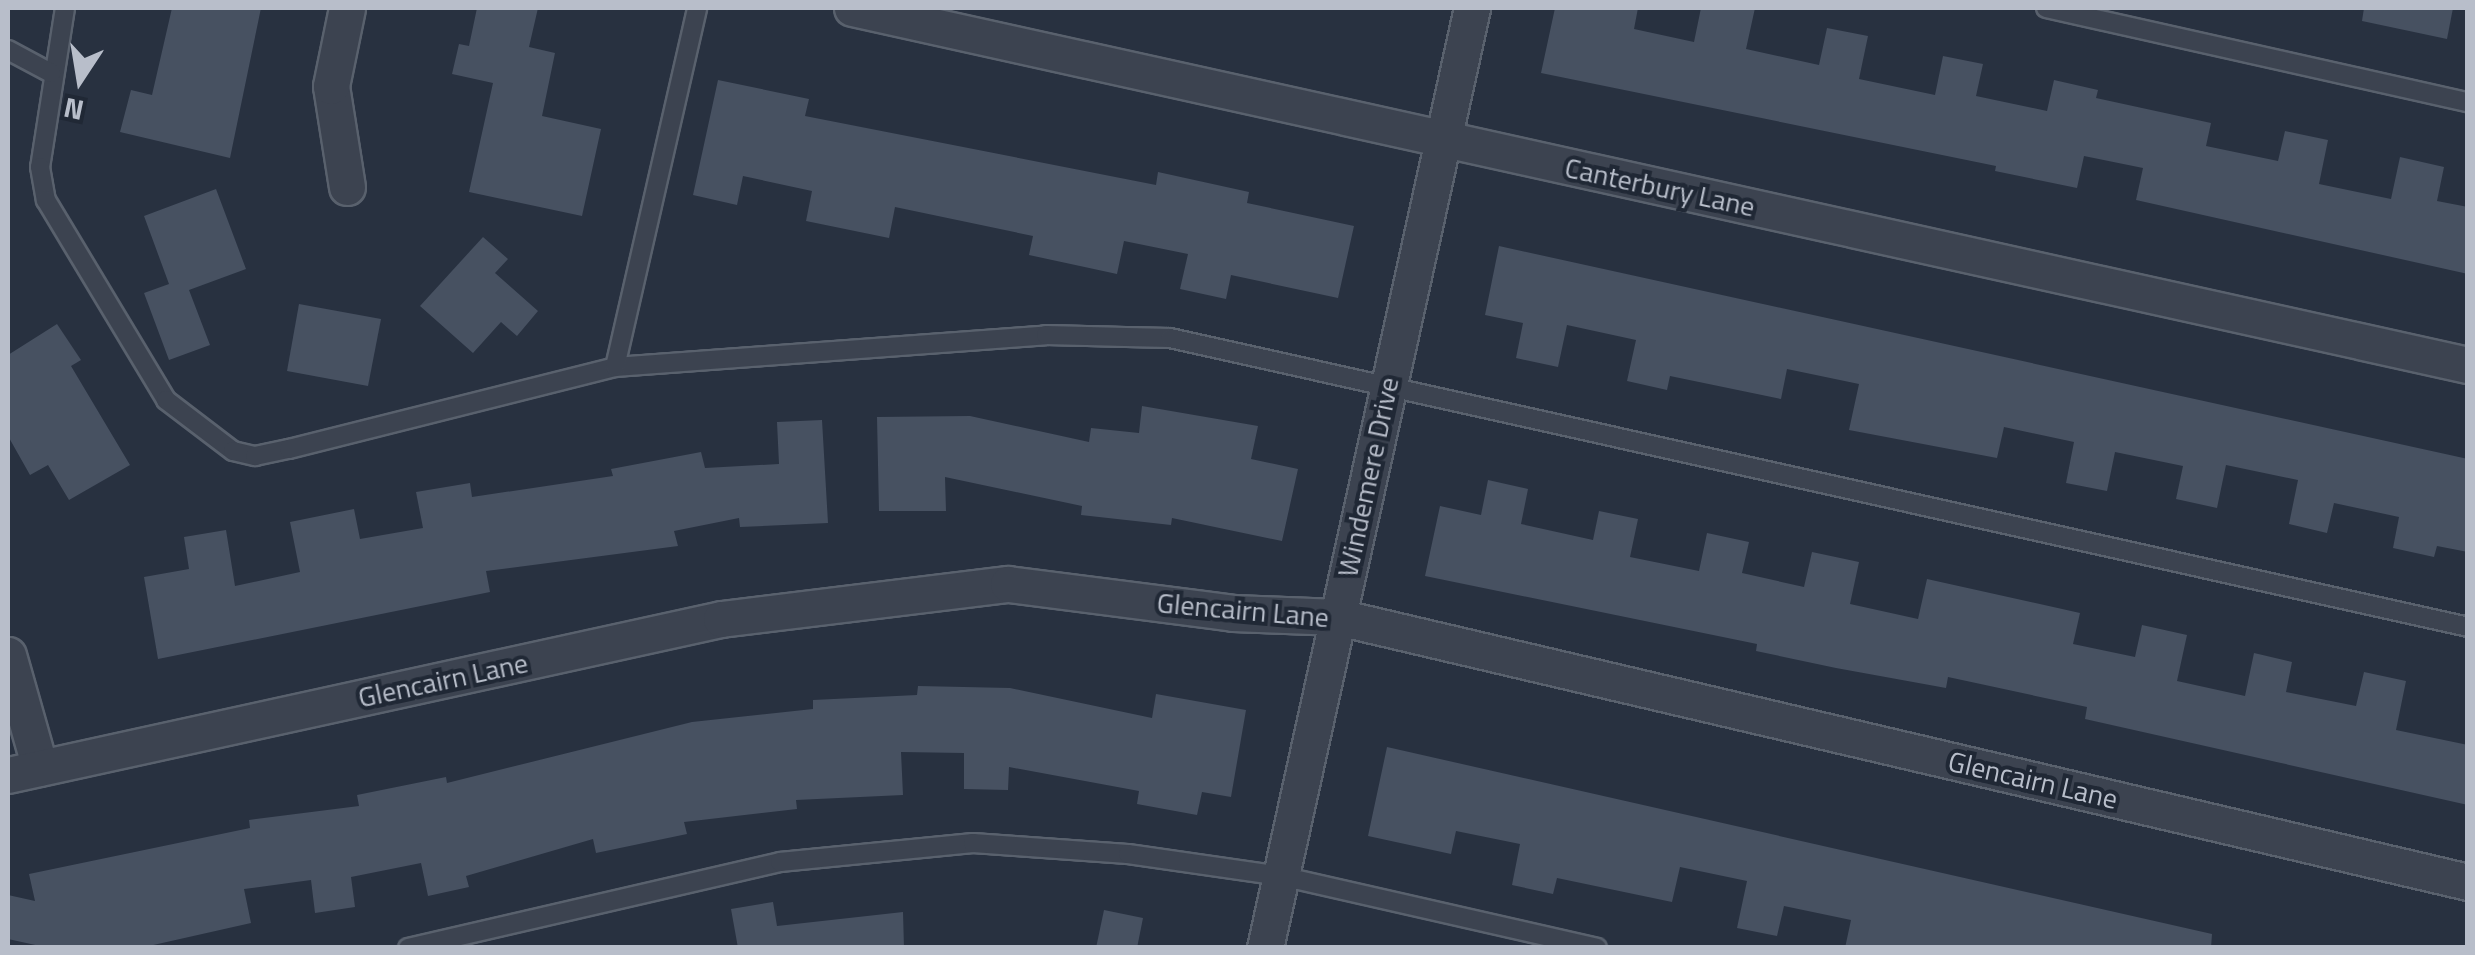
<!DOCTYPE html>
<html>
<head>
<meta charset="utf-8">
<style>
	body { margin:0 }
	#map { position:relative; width:2475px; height:955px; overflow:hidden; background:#283140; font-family:"Titillium Web",sans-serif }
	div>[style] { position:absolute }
	.building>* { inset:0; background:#475161 }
	.roads { filter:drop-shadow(2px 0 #59616d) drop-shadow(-2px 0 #59616d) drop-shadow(0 2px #59616d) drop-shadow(0 -2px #59616d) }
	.service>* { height:18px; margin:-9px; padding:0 9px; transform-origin:9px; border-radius:9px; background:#3c4350 }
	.minor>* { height:35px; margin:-17.5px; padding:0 17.5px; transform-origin:17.5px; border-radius:17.5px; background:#3c4350 }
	span { translate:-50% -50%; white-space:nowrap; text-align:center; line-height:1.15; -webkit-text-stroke:8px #202835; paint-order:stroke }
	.street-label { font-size:28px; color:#b8beca }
	.frame { position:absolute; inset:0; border:10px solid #b8beca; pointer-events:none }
	.north { position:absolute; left:30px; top:30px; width:100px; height:100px; -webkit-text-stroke:8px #202835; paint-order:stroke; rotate:192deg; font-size:28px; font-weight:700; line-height:40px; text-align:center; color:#b8beca }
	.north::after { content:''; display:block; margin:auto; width:35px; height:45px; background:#b8beca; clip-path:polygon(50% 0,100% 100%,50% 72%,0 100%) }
</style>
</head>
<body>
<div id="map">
	<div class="building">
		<i style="clip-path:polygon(172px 8px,261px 8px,230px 158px,120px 132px,131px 90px,152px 95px)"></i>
		<i style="clip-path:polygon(477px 8px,538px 8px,529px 47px,555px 53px,542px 116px,601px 129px,582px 216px,469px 192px,493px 83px,452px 74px,459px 44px,469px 46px)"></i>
		<i style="clip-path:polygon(1555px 8px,1638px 8px,1634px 29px,1694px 42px,1701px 8px,1755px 8px,1746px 49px,1819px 65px,1827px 28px,1868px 36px,1859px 79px,1935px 95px,1943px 56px,1983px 64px,1976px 96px,2047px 111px,2054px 80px,2098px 90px,2096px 98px,2211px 123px,2206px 146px,2278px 161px,2285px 131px,2328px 140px,2319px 184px,2391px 199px,2400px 157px,2444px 167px,2437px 201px,2468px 207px,2468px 274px,2136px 200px,2143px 168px,2084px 156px,2077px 188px,1995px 171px,1996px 166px,1541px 73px)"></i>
		<i style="clip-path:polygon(2364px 8px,2453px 8px,2447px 39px,2362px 21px)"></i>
		<i style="clip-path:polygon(718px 80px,809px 99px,805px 116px,1156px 185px,1158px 172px,1249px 192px,1247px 203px,1354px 226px,1338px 298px,1231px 275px,1226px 299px,1180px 289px,1188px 254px,1124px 241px,1117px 274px,1029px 255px,1033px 236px,895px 207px,889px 238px,806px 221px,812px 191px,743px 176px,737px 205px,693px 195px)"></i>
		<i style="clip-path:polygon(216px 189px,246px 269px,189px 290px,210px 345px,169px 360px,144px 293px,169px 284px,144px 216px)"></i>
		<i style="clip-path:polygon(483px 237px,508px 259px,495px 273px,538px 311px,517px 336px,501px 322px,473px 353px,420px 306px)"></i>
		<i style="clip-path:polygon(1499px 246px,2468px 459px,2468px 552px,2437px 546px,2434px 557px,2393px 548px,2399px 517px,2334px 503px,2327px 533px,2289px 524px,2298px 480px,2226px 465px,2217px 508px,2176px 499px,2183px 466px,2115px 452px,2107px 491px,2066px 483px,2074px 442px,2004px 427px,1997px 458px,1849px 430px,1859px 384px,1787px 369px,1781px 399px,1670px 376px,1667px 390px,1627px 381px,1636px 340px,1567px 325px,1558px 367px,1516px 358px,1523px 323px,1485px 315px)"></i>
		<i style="clip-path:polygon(299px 304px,381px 319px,368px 386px,287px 371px)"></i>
		<i style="clip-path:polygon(57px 324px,81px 360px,71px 366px,130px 465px,69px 500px,48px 465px,30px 475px,8px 436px,8px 355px)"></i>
		<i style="clip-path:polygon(1142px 406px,1258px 426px,1251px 459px,1298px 469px,1282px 541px,1172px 518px,1171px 525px,1081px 515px,1082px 506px,945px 477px,946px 511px,879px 511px,877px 417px,970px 416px,1089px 442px,1091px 428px,1139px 433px)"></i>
		<i style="clip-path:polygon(822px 420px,828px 523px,740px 527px,739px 518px,674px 531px,678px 546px,486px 571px,490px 592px,158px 659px,144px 577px,189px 569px,184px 537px,226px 530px,235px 586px,300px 572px,290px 522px,354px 509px,360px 539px,423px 528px,416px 492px,470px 483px,472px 497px,613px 476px,611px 469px,701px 452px,705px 468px,779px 464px,777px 422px)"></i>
		<i style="clip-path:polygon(1488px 480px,1528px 489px,1521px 524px,1593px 540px,1599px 511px,1638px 519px,1630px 557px,1699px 571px,1707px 533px,1749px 542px,1742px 573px,1804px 587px,1812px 552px,1859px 562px,1850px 604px,1918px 619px,1927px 579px,2080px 613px,2073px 644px,2135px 657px,2142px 625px,2187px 635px,2177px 681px,2245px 696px,2254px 653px,2292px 662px,2286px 692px,2356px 706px,2364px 672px,2406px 681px,2396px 730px,2468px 745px,2468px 805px,2085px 719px,2087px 707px,1948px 677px,1946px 688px,1836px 668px,1756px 651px,1757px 644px,1425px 576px,1440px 506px,1481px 515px)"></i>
		<i style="clip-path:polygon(918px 686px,1010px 688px,1152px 718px,1156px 694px,1246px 710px,1231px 797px,1202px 792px,1197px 815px,1137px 804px,1139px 791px,1009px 767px,1008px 790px,964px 789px,964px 753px,901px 752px,903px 795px,796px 800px,797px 809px,684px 822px,687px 834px,596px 853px,593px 839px,466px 876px,469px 887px,428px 896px,421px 863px,351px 877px,355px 907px,315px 913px,311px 880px,244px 889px,251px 923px,140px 948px,49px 948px,8px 939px,8px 895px,35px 901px,29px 874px,250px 828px,249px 820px,359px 806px,357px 795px,446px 777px,447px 783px,692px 722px,813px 709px,813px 700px,917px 695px)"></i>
		<i style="clip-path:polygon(1387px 747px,2212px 934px,2211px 948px,1845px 948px,1851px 920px,1784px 906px,1777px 936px,1737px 928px,1747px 881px,1680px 867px,1672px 902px,1557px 878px,1553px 894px,1512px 885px,1520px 844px,1456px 831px,1451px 854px,1368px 836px)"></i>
		<i style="clip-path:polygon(773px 902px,777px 926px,903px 912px,904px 948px,738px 948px,731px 909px)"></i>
		<i style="clip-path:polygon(1104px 910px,1143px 918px,1137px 948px,1096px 948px)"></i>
	</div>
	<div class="roads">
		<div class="service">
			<i style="left:65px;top:8px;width:161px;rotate:98.9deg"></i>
			<i style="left:40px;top:167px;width:34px;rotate:80deg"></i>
			<i style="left:46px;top:200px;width:233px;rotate:59deg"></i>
			<i style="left:166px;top:400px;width:84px;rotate:37.3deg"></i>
			<i style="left:233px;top:451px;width:23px;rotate:13deg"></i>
			<i style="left:255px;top:456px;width:35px;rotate:-12deg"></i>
			<i style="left:289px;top:449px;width:336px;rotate:-14.1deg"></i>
			<i style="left:615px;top:367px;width:432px;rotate:-4.2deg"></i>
			<i style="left:1046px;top:335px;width:124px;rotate:1.4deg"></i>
			<i style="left:1170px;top:338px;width:1330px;rotate:12.55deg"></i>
			<i style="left:2046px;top:8px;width:432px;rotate:12.6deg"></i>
			<i style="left:8px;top:50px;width:49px;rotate:28.1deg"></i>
			<i style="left:615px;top:367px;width:368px;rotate:-77.1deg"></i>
			<i style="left:408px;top:948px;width:382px;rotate:-13deg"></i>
			<i style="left:780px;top:862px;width:194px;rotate:-5.6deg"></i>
			<i style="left:973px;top:843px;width:155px;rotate:4.1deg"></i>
			<i style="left:1128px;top:854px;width:155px;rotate:8.2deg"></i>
			<i style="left:1281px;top:876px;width:324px;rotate:12.8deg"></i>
		</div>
		<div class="minor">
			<i style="left:852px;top:8px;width:1655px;rotate:12.46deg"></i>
			<i style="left:347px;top:187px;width:102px;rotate:-99deg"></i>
			<i style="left:331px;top:86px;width:80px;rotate:-78.4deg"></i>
			<i style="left:8px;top:655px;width:117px;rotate:74.2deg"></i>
			<i style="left:8px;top:775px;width:730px;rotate:-12.34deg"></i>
			<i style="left:721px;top:619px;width:289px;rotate:-7deg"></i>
			<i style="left:1008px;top:584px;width:227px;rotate:7.3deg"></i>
			<i style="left:1233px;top:613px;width:105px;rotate:2.2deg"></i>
			<i style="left:1338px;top:617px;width:1161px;rotate:13.2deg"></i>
			<i style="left:1265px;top:948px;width:963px;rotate:-77.58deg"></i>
		</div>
	</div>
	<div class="street-label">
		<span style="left:1660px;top:187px;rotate:12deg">Canterbury Lane</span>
		<span style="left:1368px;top:477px;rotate:-78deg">Windemere Drive</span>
		<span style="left:1243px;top:610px;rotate:5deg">Glencairn Lane</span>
		<span style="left:443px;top:680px;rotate:-12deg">Glencairn Lane</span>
		<span style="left:2033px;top:780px;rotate:13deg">Glencairn Lane</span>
	</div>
	<div class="frame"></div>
	<div class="north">N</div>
</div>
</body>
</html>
